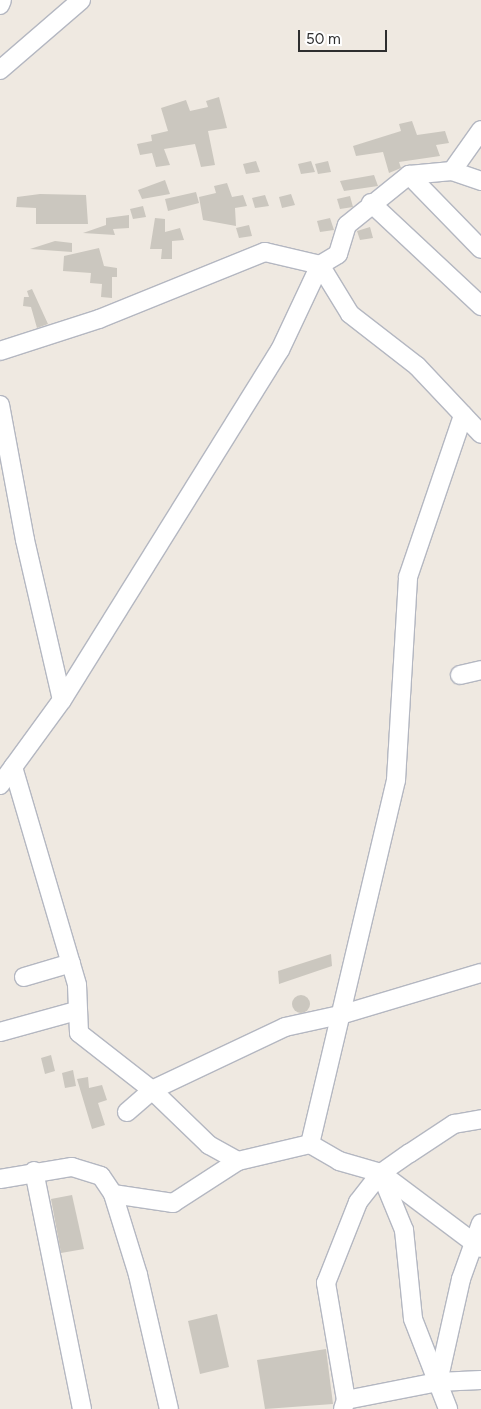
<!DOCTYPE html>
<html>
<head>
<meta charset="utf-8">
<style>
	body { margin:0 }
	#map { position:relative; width:481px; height:1409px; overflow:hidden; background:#efe9e1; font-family:Figtree,sans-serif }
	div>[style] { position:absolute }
	.building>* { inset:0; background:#cbc7bf }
	.round { border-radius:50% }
	.roads { filter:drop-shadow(1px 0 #b4b7c1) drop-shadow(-1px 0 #b4b7c1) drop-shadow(0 1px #b4b7c1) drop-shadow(0 -1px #b4b7c1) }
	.minor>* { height:18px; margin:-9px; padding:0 9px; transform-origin:9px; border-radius:9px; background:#fff }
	span { translate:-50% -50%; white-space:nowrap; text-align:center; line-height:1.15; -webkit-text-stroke:4.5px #fff; paint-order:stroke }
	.scale { position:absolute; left:298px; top:30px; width:89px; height:22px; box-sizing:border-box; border:2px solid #2e2e2e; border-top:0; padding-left:6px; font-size:15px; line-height:18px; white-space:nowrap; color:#2e2e2e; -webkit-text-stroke:4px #fff; paint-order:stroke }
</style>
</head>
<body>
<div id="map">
	<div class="building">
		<i style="clip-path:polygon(219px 97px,227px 128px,208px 131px,215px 165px,201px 167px,195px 144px,164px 149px,170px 165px,156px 167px,152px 153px,140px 155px,137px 144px,152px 141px,151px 135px,168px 131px,161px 108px,186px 100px,190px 111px,208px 107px,206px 101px)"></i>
		<i style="clip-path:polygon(412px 121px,417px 135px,445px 131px,449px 143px,436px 145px,440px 156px,399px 162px,401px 168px,389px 173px,383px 152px,356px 156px,353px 146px,401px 131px,399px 124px)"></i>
		<i style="clip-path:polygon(256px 161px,260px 172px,246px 174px,243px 164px)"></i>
		<i style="clip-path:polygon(311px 161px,315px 172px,301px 174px,298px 164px)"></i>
		<i style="clip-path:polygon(328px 161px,331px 172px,318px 174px,315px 164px)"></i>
		<i style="clip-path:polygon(374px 175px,378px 186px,344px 191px,340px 181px)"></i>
		<i style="clip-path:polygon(165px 180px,170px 194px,142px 199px,138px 190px)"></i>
		<i style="clip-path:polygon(227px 183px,232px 197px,243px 195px,247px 206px,235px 208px,236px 226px,203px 220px,199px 197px,216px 193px,214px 186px)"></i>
		<i style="clip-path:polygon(196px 192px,199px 203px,168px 211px,165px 199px)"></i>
		<i style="clip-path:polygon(40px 194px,86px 195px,88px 224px,36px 224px,36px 208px,16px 207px,17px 197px)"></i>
		<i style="clip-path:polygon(291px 194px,295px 205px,282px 208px,279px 197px)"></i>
		<i style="clip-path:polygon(265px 195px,269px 206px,255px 208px,252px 198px)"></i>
		<i style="clip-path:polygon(350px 196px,353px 207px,340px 209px,337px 199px)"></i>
		<i style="clip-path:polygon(143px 206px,146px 217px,133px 219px,130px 209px)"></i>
		<i style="clip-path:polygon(129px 215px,129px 228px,113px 229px,115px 235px,83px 233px,106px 225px,106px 218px)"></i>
		<i style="clip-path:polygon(155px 218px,165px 219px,165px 232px,180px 228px,184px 240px,172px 241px,172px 259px,161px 259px,162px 249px,150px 249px)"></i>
		<i style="clip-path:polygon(330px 218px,334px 230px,320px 232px,317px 221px)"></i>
		<i style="clip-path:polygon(249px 225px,252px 236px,239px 238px,236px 228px)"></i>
		<i style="clip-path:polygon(370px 227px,373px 238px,360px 240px,357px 231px)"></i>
		<i style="clip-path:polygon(55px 241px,72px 243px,72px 252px,30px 249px)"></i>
		<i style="clip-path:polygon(99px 248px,104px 266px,117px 268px,117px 277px,112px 277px,112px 298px,101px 297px,102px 284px,90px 283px,91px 273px,63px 271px,64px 256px)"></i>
		<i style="clip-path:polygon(32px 289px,48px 324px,37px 328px,31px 307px,23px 306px,24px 297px,29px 297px,27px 291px)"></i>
		<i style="clip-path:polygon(331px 954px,332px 966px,279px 984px,278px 971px)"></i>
		<i class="round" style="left:292px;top:995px;width:18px;height:18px"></i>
		<i style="clip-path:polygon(51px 1055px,55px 1071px,45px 1074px,41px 1058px)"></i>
		<i style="clip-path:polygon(73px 1070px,76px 1086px,65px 1088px,62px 1073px)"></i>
		<i style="clip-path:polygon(88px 1077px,89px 1088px,102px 1085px,107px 1100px,98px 1103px,105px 1125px,92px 1129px,77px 1079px)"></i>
		<i style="clip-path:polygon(72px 1195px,84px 1249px,61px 1253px,51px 1199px)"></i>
		<i style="clip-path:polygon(217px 1314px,229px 1367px,200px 1374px,188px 1321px)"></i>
		<i style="clip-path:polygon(326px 1349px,333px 1404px,265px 1409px,257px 1360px)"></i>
	</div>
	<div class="roads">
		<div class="minor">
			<i style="left:0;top:5px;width:5px;rotate:-68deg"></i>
			<i style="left:0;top:70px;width:107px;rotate:-40.8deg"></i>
			<i style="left:452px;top:171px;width:31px;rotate:19deg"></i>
			<i style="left:409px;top:175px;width:103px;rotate:45.8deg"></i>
			<i style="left:371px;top:203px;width:151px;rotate:43.1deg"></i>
			<i style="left:0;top:351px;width:104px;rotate:-17.9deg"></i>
			<i style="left:99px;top:319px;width:179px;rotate:-22deg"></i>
			<i style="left:265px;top:252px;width:57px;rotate:13.3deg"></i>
			<i style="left:320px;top:265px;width:57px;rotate:58.5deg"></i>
			<i style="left:350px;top:314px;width:85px;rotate:37.8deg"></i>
			<i style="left:417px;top:366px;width:93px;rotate:46.7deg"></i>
			<i style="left:0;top:405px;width:137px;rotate:79.5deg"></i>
			<i style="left:25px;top:540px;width:164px;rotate:77deg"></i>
			<i style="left:460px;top:675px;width:22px;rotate:-13deg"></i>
			<i style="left:13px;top:767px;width:227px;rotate:73.6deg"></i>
			<i style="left:77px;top:985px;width:48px;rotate:87.6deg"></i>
			<i style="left:79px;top:1033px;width:93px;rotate:38deg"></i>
			<i style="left:152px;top:1090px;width:79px;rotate:44deg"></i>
			<i style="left:209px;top:1145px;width:33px;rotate:29deg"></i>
			<i style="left:238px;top:1161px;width:74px;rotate:-13.3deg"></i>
			<i style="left:310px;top:1144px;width:34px;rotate:30deg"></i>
			<i style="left:339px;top:1161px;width:44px;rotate:15.9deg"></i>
			<i style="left:381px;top:1173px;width:125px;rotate:36.9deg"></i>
			<i style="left:0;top:785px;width:105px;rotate:-53.9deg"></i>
			<i style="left:62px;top:700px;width:412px;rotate:-58.1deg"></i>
			<i style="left:280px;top:350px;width:94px;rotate:-64.8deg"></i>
			<i style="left:320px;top:265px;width:21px;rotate:-31deg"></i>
			<i style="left:338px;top:254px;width:30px;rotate:-73deg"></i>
			<i style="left:347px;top:225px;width:80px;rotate:-38.9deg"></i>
			<i style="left:409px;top:175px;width:43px;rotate:-5.3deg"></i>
			<i style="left:452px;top:171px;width:50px;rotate:-54.7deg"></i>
			<i style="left:24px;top:977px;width:49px;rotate:-16.6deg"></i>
			<i style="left:0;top:1032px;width:79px;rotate:-15.4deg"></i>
			<i style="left:127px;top:1112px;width:33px;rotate:-41deg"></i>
			<i style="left:152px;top:1090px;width:147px;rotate:-25.3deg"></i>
			<i style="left:285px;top:1027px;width:56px;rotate:-12.3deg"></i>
			<i style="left:340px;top:1015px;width:147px;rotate:-16.6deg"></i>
			<i style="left:310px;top:1144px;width:374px;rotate:-76.7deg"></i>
			<i style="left:396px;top:780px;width:203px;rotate:-86.6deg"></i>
			<i style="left:408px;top:577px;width:171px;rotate:-71.2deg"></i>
			<i style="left:34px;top:1171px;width:243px;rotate:78.6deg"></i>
			<i style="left:381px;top:1174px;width:61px;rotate:67.7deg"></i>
			<i style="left:404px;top:1230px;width:89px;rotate:84.2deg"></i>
			<i style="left:413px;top:1319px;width:97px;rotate:68.7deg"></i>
			<i style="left:0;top:1179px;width:73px;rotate:-9.5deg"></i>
			<i style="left:72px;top:1167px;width:30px;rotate:17deg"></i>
			<i style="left:101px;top:1176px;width:22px;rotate:56deg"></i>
			<i style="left:113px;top:1194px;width:61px;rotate:8.5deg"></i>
			<i style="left:173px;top:1203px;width:77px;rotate:-32.9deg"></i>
			<i style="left:113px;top:1194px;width:85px;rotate:72.8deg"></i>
			<i style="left:138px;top:1275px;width:138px;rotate:77deg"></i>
			<i style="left:438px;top:1382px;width:106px;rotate:-77.4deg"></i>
			<i style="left:461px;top:1279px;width:59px;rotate:-70.3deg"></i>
			<i style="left:346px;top:1400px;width:94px;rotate:-11.1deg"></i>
			<i style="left:438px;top:1382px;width:43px;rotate:-2.7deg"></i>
			<i style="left:343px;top:1409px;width:9px;rotate:-72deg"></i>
			<i style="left:346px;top:1400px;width:119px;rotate:-99.7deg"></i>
			<i style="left:326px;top:1283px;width:87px;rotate:-68.4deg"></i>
			<i style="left:358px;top:1202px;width:37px;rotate:-52deg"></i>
			<i style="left:381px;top:1173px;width:35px;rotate:-35deg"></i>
			<i style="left:410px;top:1153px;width:53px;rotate:-33.4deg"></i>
			<i style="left:454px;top:1124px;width:27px;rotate:-10deg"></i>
		</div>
	</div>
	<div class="scale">50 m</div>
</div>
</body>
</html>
